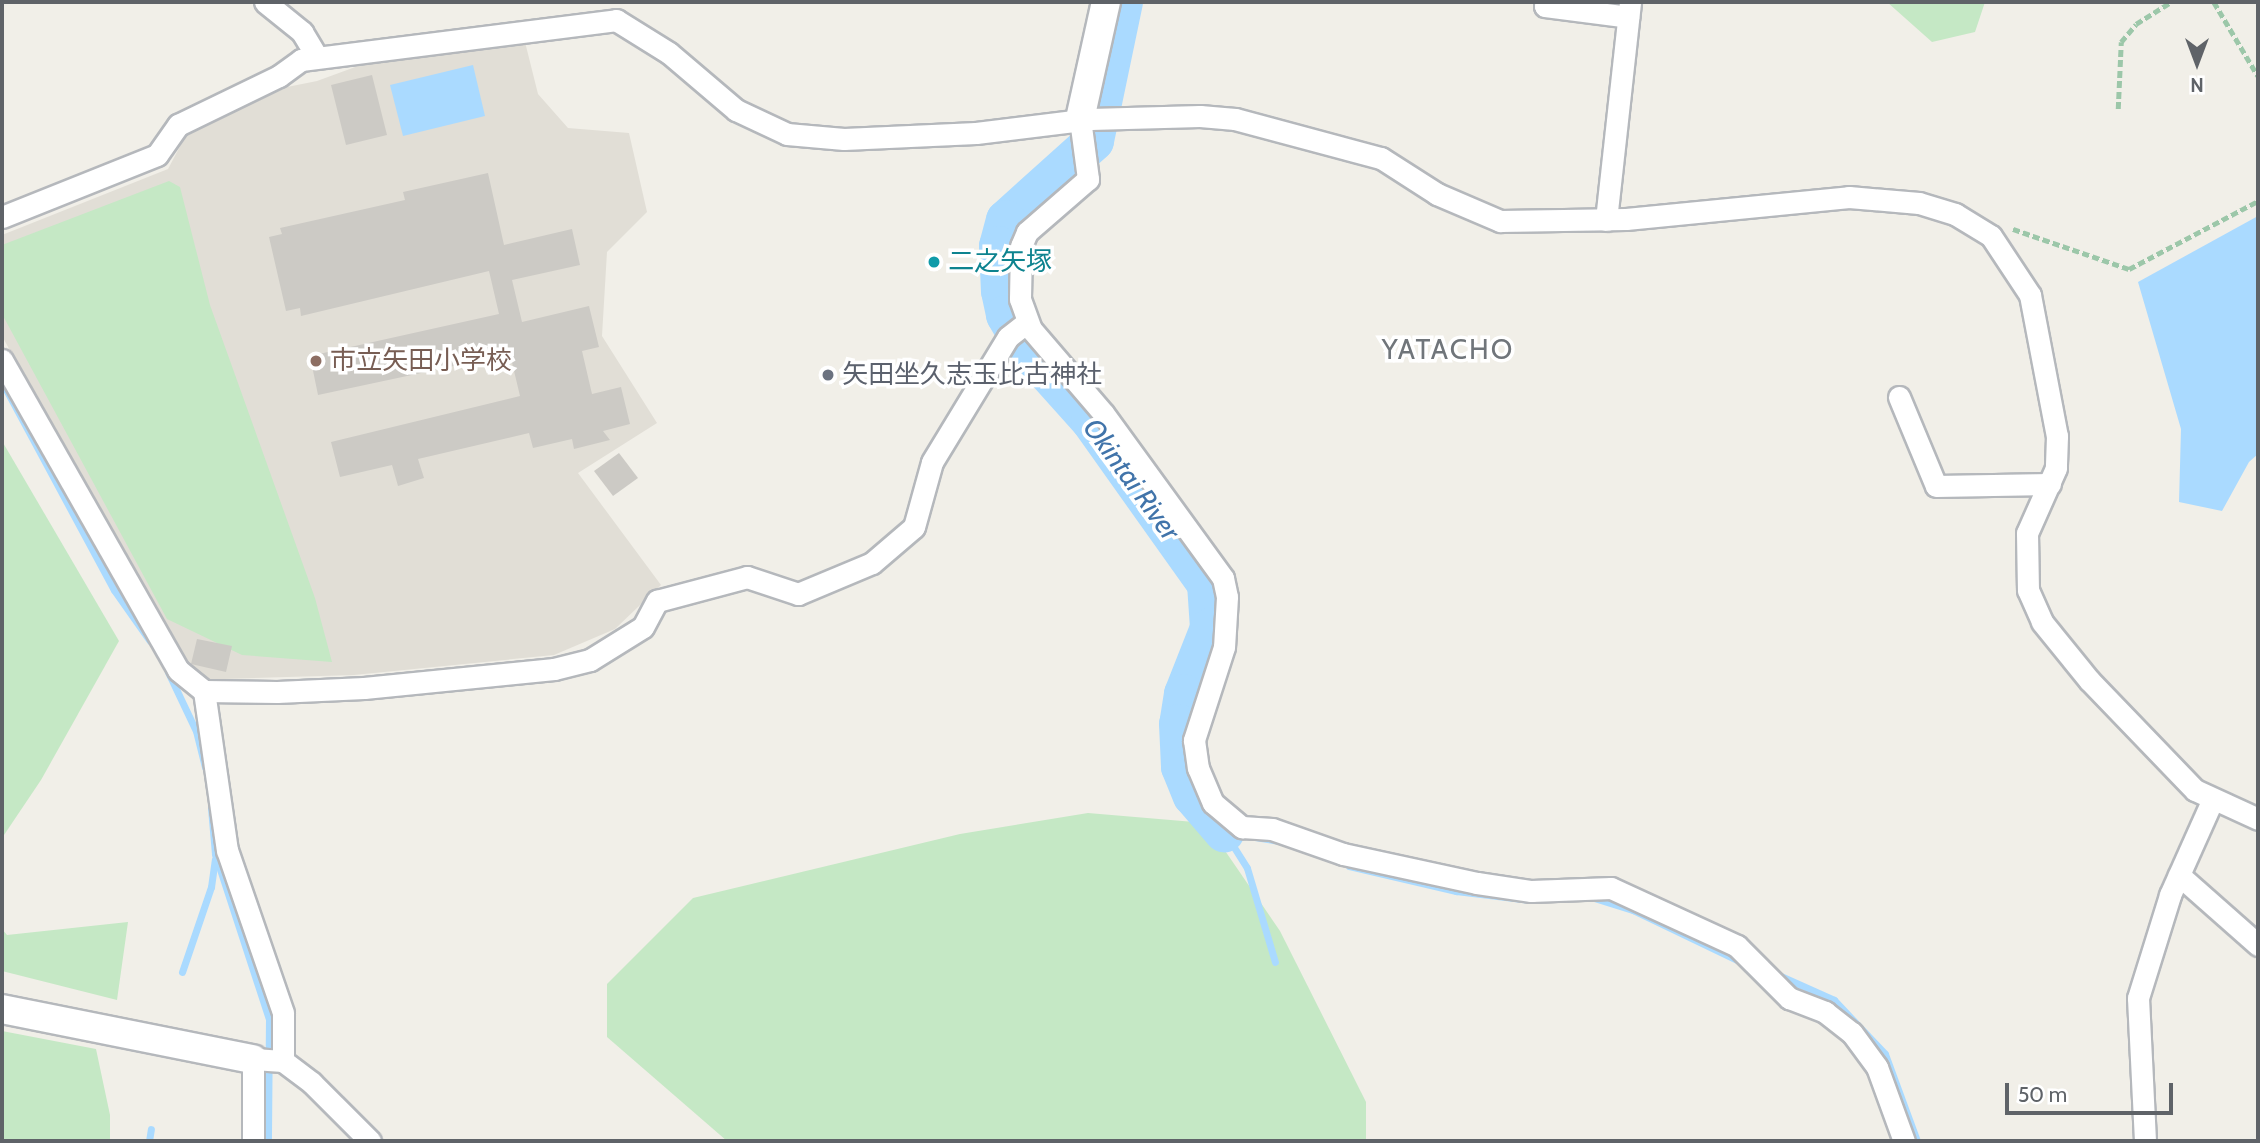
<!DOCTYPE html>
<html>
<head>
<meta charset="utf-8">
<style>
	body { margin:0 }
	#map { position:relative; width:2260px; height:1143px; overflow:hidden; background:#f1efe8; font-family:Cabin,"Noto Sans JP",sans-serif }
	div>[style] { position:absolute }
	.education>* { inset:0; background:#e1ded6 }
	.green>* { inset:0; background:#c5e8c5 }
	.water>* { inset:0; background:#aadaff }
	.stream>* { height:7px; margin:-3.5px; padding:0 3.5px; transform-origin:3.5px; border-radius:3.5px; background:#aadaff }
	.river>* { height:40px; margin:-20px; padding:0 20px; transform-origin:20px; border-radius:20px; background:#aadaff }
	.building>* { inset:0; background:#cccac5 }
	.path>* { height:4.5px; margin-top:-2.25px; transform-origin:0; background:repeating-linear-gradient(90deg,#9cc7a9 0 7px,transparent 0 10.5px) }
	.roads { filter:drop-shadow(2px 0 #b5b8bc) drop-shadow(-2px 0 #b5b8bc) drop-shadow(0 2px #b5b8bc) drop-shadow(0 -2px #b5b8bc) }
	.street>* { height:21px; margin:-10.5px; padding:0 10.5px; transform-origin:10.5px; border-radius:10.5px; background:#fff }
	.secondary>* { height:28px; margin:-14px; padding:0 14px; transform-origin:14px; border-radius:14px; background:#fff }
	.dots>* { width:19px; height:19px; translate:-50% -50%; box-sizing:border-box; border:4px solid #fff; border-radius:50% }
	span { translate:-50% -50%; white-space:nowrap; text-align:center; line-height:1.15; -webkit-text-stroke:7px #fff; paint-order:stroke }
	.culture-label { font-size:26px; color:#0d838f }
	.left { translate:0 -50%; text-align:left }
	.education-label { font-size:26px; color:#785e54 }
	.worship-label { font-size:26px; color:#5b616d }
	.neighbourhood-label { font-size:28px; color:#70757a; letter-spacing:2px }
	.water-label { font-size:28px; color:#4174aa; font-style:italic }
	.frame { position:absolute; inset:0; border:4px solid #5f6368; pointer-events:none }
	.north { position:absolute; left:2162px; top:28px; width:70px; height:70px; -webkit-text-stroke:5px #fff; paint-order:stroke; rotate:180deg; font-size:19px; font-weight:700; line-height:28px; text-align:center; color:#5f6368 }
	.north::after { content:''; display:block; margin:auto; width:24px; height:32px; background:#5f6368; clip-path:polygon(50% 0,100% 100%,50% 72%,0 100%) }
	.scale { position:absolute; left:2005px; top:1083px; width:168px; height:32px; box-sizing:border-box; border:4px solid #5f6368; border-top:0; padding-left:9px; font-size:21px; line-height:24px; white-space:nowrap; color:#5f6368; -webkit-text-stroke:5px #fff; paint-order:stroke }
</style>
</head>
<body>
<div id="map">
	<div class="education">
		<i style="clip-path:polygon(525px 42px,538px 94px,568px 128px,629px 133px,647px 212px,607px 252px,602px 336px,657px 423px,578px 473px,661px 585px,615px 629px,554px 655px,354px 675px,193px 680px,2px 336px,2px 235px,168px 169px,186px 135px,287px 87px,317px 81px,358px 66px)"></i>
	</div>
	<div class="green">
		<i style="clip-path:polygon(1887px 2px,1985px 2px,1975px 32px,1932px 42px)"></i>
		<i style="clip-path:polygon(169px 181px,180px 187px,210px 305px,315px 598px,332px 662px,242px 655px,167px 619px,2px 314px,2px 245px)"></i>
		<i style="clip-path:polygon(2px 441px,119px 641px,41px 780px,2px 838px)"></i>
		<i style="clip-path:polygon(1088px 813px,1206px 823px,1280px 931px,1366px 1102px,1366px 1141px,727px 1141px,607px 1037px,607px 984px,693px 898px,960px 834px)"></i>
		<i style="clip-path:polygon(128px 922px,117px 1000px,2px 971px,2px 929px,7px 935px)"></i>
		<i style="clip-path:polygon(2px 1031px,96px 1049px,110px 1115px,110px 1141px,2px 1141px)"></i>
	</div>
	<div class="water">
		<i style="clip-path:polygon(473px 65px,485px 116px,403px 136px,390px 85px)"></i>
		<i style="clip-path:polygon(2258px 216px,2258px 454px,2249px 462px,2222px 511px,2179px 502px,2181px 429px,2138px 282px)"></i>
	</div>
	<div class="stream">
		<i style="left:2px;top:382px;width:236px;rotate:61.7deg"></i>
		<i style="left:114px;top:590px;width:62px;rotate:54.8deg"></i>
		<i style="left:168px;top:672px;width:65px;rotate:64.6deg"></i>
		<i style="left:196px;top:731px;width:38px;rotate:76deg"></i>
		<i style="left:211px;top:808px;width:46px;rotate:85deg"></i>
		<i style="left:215px;top:854px;width:174px;rotate:71.9deg"></i>
		<i style="left:269px;top:1019px;width:122px;rotate:90.5deg"></i>
		<i style="left:1224px;top:832px;width:56px;rotate:9.3deg"></i>
		<i style="left:1225px;top:833px;width:41px;rotate:57.8deg"></i>
		<i style="left:1247px;top:868px;width:98px;rotate:73.4deg"></i>
		<i style="left:1349px;top:866px;width:110px;rotate:13.2deg"></i>
		<i style="left:1456px;top:891px;width:75px;rotate:6.9deg"></i>
		<i style="left:1594px;top:898px;width:41px;rotate:17.1deg"></i>
		<i style="left:1633px;top:910px;width:122px;rotate:25.7deg"></i>
		<i style="left:182px;top:972px;width:90px;rotate:-71.2deg"></i>
		<i style="left:211px;top:887px;width:28px;rotate:-82deg"></i>
		<i style="left:1774px;top:973px;width:66px;rotate:24.2deg"></i>
		<i style="left:1834px;top:1000px;width:74px;rotate:46.6deg"></i>
		<i style="left:1885px;top:1054px;width:93px;rotate:69.8deg"></i>
		<i style="left:149px;top:1141px;width:12px;rotate:-81deg"></i>
	</div>
	<div class="river">
		<i style="left:1123px;top:2px;width:142px;rotate:101.8deg"></i>
		<i style="left:1094px;top:141px;width:118px;rotate:138.1deg"></i>
		<i style="left:1006px;top:220px;width:27px;rotate:105deg"></i>
		<i style="left:999px;top:246px;width:45px;rotate:87.5deg"></i>
		<i style="left:1001px;top:291px;width:25px;rotate:78deg"></i>
		<i style="left:1006px;top:315px;width:34px;rotate:60deg"></i>
		<i style="left:1023px;top:345px;width:102px;rotate:48.2deg"></i>
		<i style="left:1091px;top:421px;width:200px;rotate:54.6deg"></i>
		<i style="left:1207px;top:584px;width:44px;rotate:86.1deg"></i>
		<i style="left:1210px;top:628px;width:71px;rotate:111.5deg"></i>
		<i style="left:1184px;top:694px;width:30px;rotate:99deg"></i>
		<i style="left:1179px;top:724px;width:43px;rotate:87.3deg"></i>
		<i style="left:1181px;top:767px;width:31px;rotate:68deg"></i>
		<i style="left:1193px;top:796px;width:48px;rotate:49.3deg"></i>
	</div>
	<div class="building">
		<i style="clip-path:polygon(372px 75px,387px 135px,346px 145px,331px 85px)"></i>
		<i style="clip-path:polygon(488px 173px,504px 245px,572px 229px,580px 265px,512px 280px,522px 322px,589px 306px,599px 347px,582px 351px,592px 394px,621px 387px,630px 424px,603px 431px,610px 440px,574px 449px,572px 439px,533px 448px,529px 433px,418px 459px,424px 478px,398px 486px,392px 465px,340px 477px,331px 442px,520px 396px,510px 354px,318px 395px,310px 356px,499px 314px,489px 271px,301px 316px,300px 308px,286px 311px,269px 237px,282px 234px,280px 228px,405px 200px,403px 192px)"></i>
		<i style="clip-path:polygon(619px 453px,638px 478px,613px 496px,594px 471px)"></i>
		<i style="clip-path:polygon(197px 639px,232px 646px,226px 672px,191px 664px)"></i>
	</div>
	<div class="path">
		<i style="left:2214px;top:2px;width:86px;rotate:59.3deg"></i>
		<i style="left:2118px;top:109px;width:67px;rotate:-87.4deg"></i>
		<i style="left:2121px;top:42px;width:23px;rotate:-50deg"></i>
		<i style="left:2136px;top:24px;width:41px;rotate:-32.2deg"></i>
		<i style="left:2013px;top:229px;width:123px;rotate:19deg"></i>
		<i style="left:2129px;top:269px;width:146px;rotate:-27.8deg"></i>
	</div>
	<div class="roads">
		<div class="street">
			<i style="left:265px;top:2px;width:48px;rotate:39deg"></i>
			<i style="left:302px;top:32px;width:27px;rotate:59deg"></i>
			<i style="left:1546px;top:2px;width:4px;rotate:104deg"></i>
			<i style="left:1545px;top:6px;width:84px;rotate:7.5deg"></i>
			<i style="left:1080px;top:119px;width:61px;rotate:82.4deg"></i>
			<i style="left:1088px;top:179px;width:81px;rotate:139deg"></i>
			<i style="left:1027px;top:232px;width:15px;rotate:113deg"></i>
			<i style="left:1021px;top:246px;width:53px;rotate:91.1deg"></i>
			<i style="left:1020px;top:299px;width:32px;rotate:70deg"></i>
			<i style="left:1031px;top:329px;width:111px;rotate:49.4deg"></i>
			<i style="left:1103px;top:413px;width:204px;rotate:54deg"></i>
			<i style="left:1223px;top:578px;width:19px;rotate:78deg"></i>
			<i style="left:1227px;top:597px;width:50px;rotate:93.4deg"></i>
			<i style="left:1224px;top:647px;width:98px;rotate:107.9deg"></i>
			<i style="left:1194px;top:740px;width:28px;rotate:82deg"></i>
			<i style="left:1198px;top:768px;width:38px;rotate:67deg"></i>
			<i style="left:1213px;top:803px;width:38px;rotate:40deg"></i>
			<i style="left:1242px;top:827px;width:30px;rotate:4deg"></i>
			<i style="left:1272px;top:829px;width:75px;rotate:19.4deg"></i>
			<i style="left:1343px;top:854px;width:137px;rotate:12.2deg"></i>
			<i style="left:1477px;top:883px;width:55px;rotate:8.4deg"></i>
			<i style="left:1531px;top:891px;width:80px;rotate:-2.1deg"></i>
			<i style="left:1611px;top:888px;width:139px;rotate:24.7deg"></i>
			<i style="left:1737px;top:946px;width:74px;rotate:45deg"></i>
			<i style="left:1789px;top:998px;width:39px;rotate:21deg"></i>
			<i style="left:1825px;top:1012px;width:34px;rotate:38deg"></i>
			<i style="left:1852px;top:1033px;width:42px;rotate:53.7deg"></i>
			<i style="left:1877px;top:1067px;width:79px;rotate:70deg"></i>
			<i style="left:2px;top:217px;width:167px;rotate:-21.8deg"></i>
			<i style="left:157px;top:155px;width:37px;rotate:-55deg"></i>
			<i style="left:178px;top:125px;width:112px;rotate:-25.9deg"></i>
			<i style="left:279px;top:76px;width:27px;rotate:-36deg"></i>
			<i style="left:301px;top:60px;width:318px;rotate:-7.2deg"></i>
			<i style="left:616px;top:20px;width:62px;rotate:31.9deg"></i>
			<i style="left:669px;top:53px;width:88px;rotate:40.4deg"></i>
			<i style="left:736px;top:110px;width:56px;rotate:25.2deg"></i>
			<i style="left:787px;top:134px;width:57px;rotate:5deg"></i>
			<i style="left:844px;top:139px;width:132px;rotate:-2.6deg"></i>
			<i style="left:976px;top:133px;width:115px;rotate:-7deg"></i>
			<i style="left:1090px;top:119px;width:110px;rotate:-1.6deg"></i>
			<i style="left:1200px;top:116px;width:35px;rotate:5deg"></i>
			<i style="left:1235px;top:119px;width:151px;rotate:15deg"></i>
			<i style="left:1381px;top:158px;width:67px;rotate:32.7deg"></i>
			<i style="left:1437px;top:194px;width:69px;rotate:23.2deg"></i>
			<i style="left:1500px;top:221px;width:126px;rotate:-0.9deg"></i>
			<i style="left:1626px;top:219px;width:224px;rotate:-5.6deg"></i>
			<i style="left:1849px;top:197px;width:70px;rotate:4.9deg"></i>
			<i style="left:1919px;top:203px;width:38px;rotate:17deg"></i>
			<i style="left:1955px;top:214px;width:42px;rotate:31.4deg"></i>
			<i style="left:1991px;top:236px;width:71px;rotate:56.5deg"></i>
			<i style="left:2030px;top:295px;width:144px;rotate:79.2deg"></i>
			<i style="left:2057px;top:436px;width:32px;rotate:92deg"></i>
			<i style="left:2056px;top:468px;width:71px;rotate:114deg"></i>
			<i style="left:2027px;top:533px;width:57px;rotate:89deg"></i>
			<i style="left:2028px;top:590px;width:35px;rotate:66deg"></i>
			<i style="left:2042px;top:622px;width:75px;rotate:51deg"></i>
			<i style="left:2089px;top:680px;width:153px;rotate:46.1deg"></i>
			<i style="left:2195px;top:790px;width:69px;rotate:24.7deg"></i>
			<i style="left:1606px;top:220px;width:219px;rotate:-83.7deg"></i>
			<i style="left:2px;top:360px;width:356px;rotate:60.4deg"></i>
			<i style="left:178px;top:670px;width:33px;rotate:39deg"></i>
			<i style="left:204px;top:691px;width:73px;rotate:0.8deg"></i>
			<i style="left:277px;top:692px;width:87px;rotate:-2.6deg"></i>
			<i style="left:364px;top:688px;width:191px;rotate:-5.7deg"></i>
			<i style="left:554px;top:669px;width:37px;rotate:-14deg"></i>
			<i style="left:590px;top:660px;width:62px;rotate:-31.9deg"></i>
			<i style="left:643px;top:627px;width:30px;rotate:-62deg"></i>
			<i style="left:657px;top:601px;width:93px;rotate:-14.9deg"></i>
			<i style="left:747px;top:577px;width:54px;rotate:18.4deg"></i>
			<i style="left:798px;top:594px;width:80px;rotate:-22.7deg"></i>
			<i style="left:872px;top:563px;width:55px;rotate:-40.6deg"></i>
			<i style="left:914px;top:527px;width:67px;rotate:-74.5deg"></i>
			<i style="left:932px;top:462px;width:146px;rotate:-58.7deg"></i>
			<i style="left:1008px;top:337px;width:24px;rotate:-38deg"></i>
			<i style="left:1899px;top:397px;width:96px;rotate:67.4deg"></i>
			<i style="left:1936px;top:486px;width:114px;rotate:-1deg"></i>
			<i style="left:204px;top:691px;width:161px;rotate:81.8deg"></i>
			<i style="left:227px;top:850px;width:172px;rotate:71deg"></i>
			<i style="left:283px;top:1013px;width:48px;rotate:90deg"></i>
			<i style="left:2179px;top:875px;width:106px;rotate:41.5deg"></i>
			<i style="left:253px;top:1141px;width:82px;rotate:-90deg"></i>
			<i style="left:253px;top:1059px;width:30px;rotate:4deg"></i>
			<i style="left:283px;top:1061px;width:36px;rotate:37deg"></i>
			<i style="left:312px;top:1083px;width:82px;rotate:45deg"></i>
			<i style="left:2145px;top:1141px;width:143px;rotate:-92.8deg"></i>
			<i style="left:2138px;top:998px;width:108px;rotate:-72.7deg"></i>
			<i style="left:2170px;top:895px;width:103px;rotate:-65.9deg"></i>
		</div>
		<div class="secondary">
			<i style="left:1080px;top:119px;width:120px;rotate:-77.5deg"></i>
			<i style="left:2px;top:1009px;width:256px;rotate:11.3deg"></i>
		</div>
	</div>
	<div class="dots">
		<i style="left:934px;top:262px;background:#0f9aa8"></i>
		<i style="left:316px;top:361px;background:#8d6e63"></i>
		<i style="left:828px;top:375px;background:#6b7280"></i>
	</div>
	<div class="culture-label">
		<span class="left" style="left:948px;top:262px">二之矢塚</span>
	</div>
	<div class="education-label">
		<span class="left" style="left:330px;top:361px">市立矢田小学校</span>
	</div>
	<div class="worship-label">
		<span class="left" style="left:842px;top:375px">矢田坐久志玉比古神社</span>
	</div>
	<div class="neighbourhood-label">
		<span style="left:1448px;top:349px">YATACHO</span>
	</div>
	<div class="water-label">
		<span style="left:1132px;top:479px;rotate:54deg">Okintai River</span>
	</div>
	<div class="frame"></div>
	<div class="north">N</div>
	<div class="scale">50 m</div>
</div>
</body>
</html>
